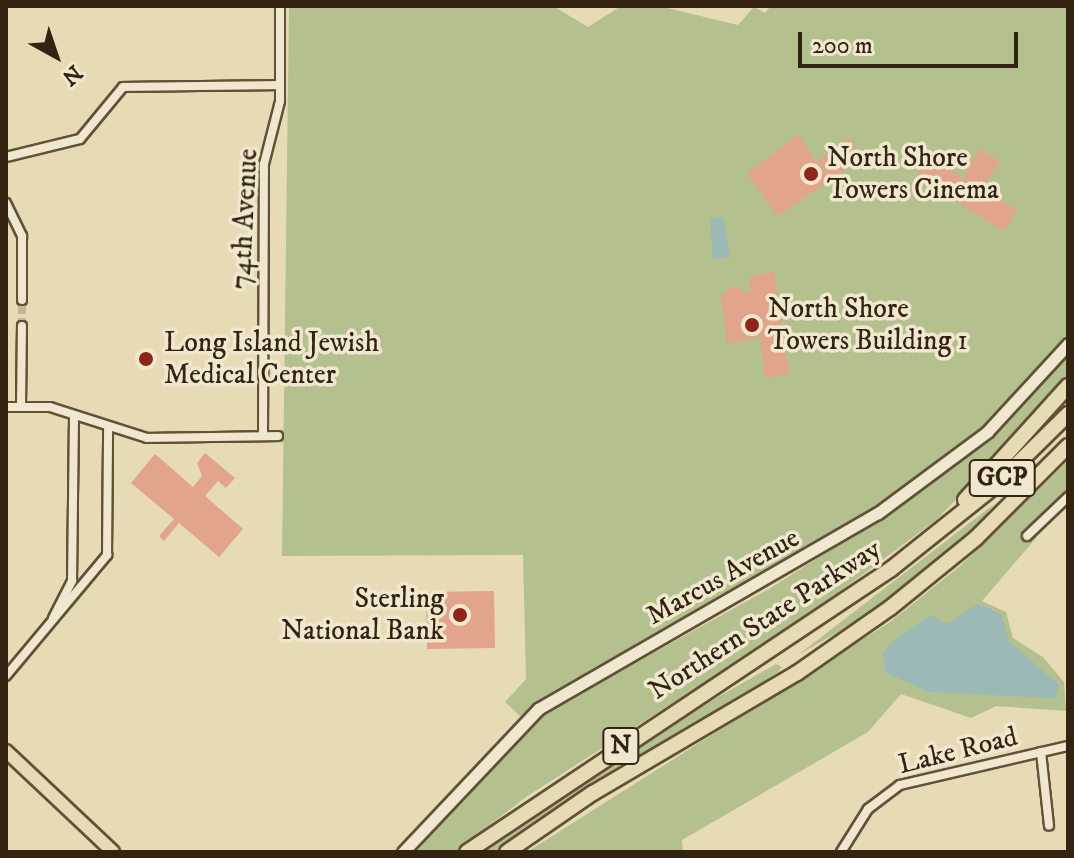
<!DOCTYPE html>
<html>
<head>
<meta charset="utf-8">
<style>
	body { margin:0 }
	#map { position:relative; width:1074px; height:858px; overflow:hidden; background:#e7dbb5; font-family:"IM FELL DW Pica",serif }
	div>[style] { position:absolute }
	.green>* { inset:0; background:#b4c18e }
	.water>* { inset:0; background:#9ab9b7 }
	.building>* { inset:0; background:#e2a48b }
	.street-tunnel>* { height:8px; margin-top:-4px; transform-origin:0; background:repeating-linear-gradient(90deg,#c3b694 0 8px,transparent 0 12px) }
	.roads { filter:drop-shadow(2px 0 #615139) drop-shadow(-2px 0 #615139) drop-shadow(0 2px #615139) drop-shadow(0 -2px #615139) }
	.street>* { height:8px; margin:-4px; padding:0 4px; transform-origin:4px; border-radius:4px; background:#efe8cf }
	.secondary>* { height:11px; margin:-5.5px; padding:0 5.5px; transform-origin:5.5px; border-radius:5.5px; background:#efe8cf }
	.primary>* { height:12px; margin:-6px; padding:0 6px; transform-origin:6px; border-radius:6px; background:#e7dbb5 }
	.highway>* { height:14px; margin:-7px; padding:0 7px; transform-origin:7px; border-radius:7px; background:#e7dbb5 }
	.dots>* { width:22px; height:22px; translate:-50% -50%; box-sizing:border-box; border:4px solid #efe8cf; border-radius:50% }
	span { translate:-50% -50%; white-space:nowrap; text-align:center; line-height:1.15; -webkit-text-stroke:7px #efe8cf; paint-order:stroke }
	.shield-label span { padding:2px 6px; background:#efe8cf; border:2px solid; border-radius:6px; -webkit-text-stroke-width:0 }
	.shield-label { font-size:26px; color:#342310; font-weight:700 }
	.poi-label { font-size:28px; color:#342310 }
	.left { translate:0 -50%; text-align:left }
	.right { translate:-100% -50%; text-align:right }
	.street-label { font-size:28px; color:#342310 }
	.frame { position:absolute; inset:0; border:8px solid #342310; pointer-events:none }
	.north { position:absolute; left:16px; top:16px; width:80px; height:80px; -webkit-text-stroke:6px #efe8cf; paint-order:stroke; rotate:140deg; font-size:22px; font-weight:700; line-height:32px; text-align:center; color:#342310 }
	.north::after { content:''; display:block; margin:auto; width:28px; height:36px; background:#342310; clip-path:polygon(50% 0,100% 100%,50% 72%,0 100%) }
	.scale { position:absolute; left:798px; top:32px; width:220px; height:36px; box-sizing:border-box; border:4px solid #342310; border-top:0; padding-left:10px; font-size:24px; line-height:28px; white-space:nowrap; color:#342310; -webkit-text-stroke:6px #efe8cf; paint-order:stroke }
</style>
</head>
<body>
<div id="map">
	<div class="green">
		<i style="clip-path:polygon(289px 6px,553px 6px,588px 27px,621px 6px,659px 6px,738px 25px,754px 7px,765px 13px,771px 6px,1068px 6px,1068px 344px,1004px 416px,894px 502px,525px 721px,505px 702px,526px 679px,523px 555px,282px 556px)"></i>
		<i style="clip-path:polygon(1068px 355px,1068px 379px,1042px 413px,936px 520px,799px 622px,526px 797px,455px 852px,413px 852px,518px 736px,550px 710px,769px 589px,903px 504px,985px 441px)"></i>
		<i style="clip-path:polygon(1068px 461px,1068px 494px,1029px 532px,1037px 537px,982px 601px,1006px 612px,1013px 638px,1043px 657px,1064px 682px,1066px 711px,996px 706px,971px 718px,901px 694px,868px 732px,682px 840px,683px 852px,527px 852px,890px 622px,960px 566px)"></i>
		<i style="clip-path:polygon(994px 504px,977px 526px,872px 613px,798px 655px)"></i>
		<i style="clip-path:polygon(776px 664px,782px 667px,778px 672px,713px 717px,576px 796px,497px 852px,479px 852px,646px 738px)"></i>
	</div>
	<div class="water">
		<i style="clip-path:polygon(723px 217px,730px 257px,713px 259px,710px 218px)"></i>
		<i style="clip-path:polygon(978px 604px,1001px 614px,1009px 641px,1059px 685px,1055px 698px,929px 692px,885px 672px,883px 653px,894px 640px,931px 615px,947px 624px)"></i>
	</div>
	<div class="building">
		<i style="clip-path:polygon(799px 134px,816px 162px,849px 138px,862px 158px,777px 216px,747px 173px)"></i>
		<i style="clip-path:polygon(979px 149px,1000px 162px,981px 190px,1017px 210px,1004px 231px,916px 177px,929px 156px,963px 179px)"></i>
		<i style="clip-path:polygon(774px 272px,789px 374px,765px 378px,760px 337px,727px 344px,721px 296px,733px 286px,751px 295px,749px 276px)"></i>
		<i style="clip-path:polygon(205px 453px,235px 478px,226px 488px,218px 481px,205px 496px,243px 529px,219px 557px,179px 523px,164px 541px,159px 536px,174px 519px,131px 483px,155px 454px,193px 487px,202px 476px,197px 463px)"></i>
		<i style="clip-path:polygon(494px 591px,495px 648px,427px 649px,426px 592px)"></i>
	</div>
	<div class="street-tunnel">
		<i style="left:22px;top:326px;width:26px;rotate:-90deg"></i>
	</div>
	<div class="roads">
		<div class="street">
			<i style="left:6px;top:157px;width:76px;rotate:-13.7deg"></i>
			<i style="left:80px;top:139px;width:67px;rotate:-50.4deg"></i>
			<i style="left:123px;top:87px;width:157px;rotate:-0.7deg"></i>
			<i style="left:6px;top:203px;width:37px;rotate:64deg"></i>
			<i style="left:22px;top:236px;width:64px;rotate:90deg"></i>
			<i style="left:21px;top:406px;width:80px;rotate:-89.3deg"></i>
			<i style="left:6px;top:407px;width:44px"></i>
			<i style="left:50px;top:407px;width:102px;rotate:17.7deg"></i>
			<i style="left:147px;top:438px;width:131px;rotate:-0.9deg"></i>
			<i style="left:263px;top:436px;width:272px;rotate:-89.8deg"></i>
			<i style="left:264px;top:164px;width:65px;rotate:-75.7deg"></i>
			<i style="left:280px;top:101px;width:95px;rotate:-90deg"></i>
			<i style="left:1027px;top:536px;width:57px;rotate:-43.6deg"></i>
			<i style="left:53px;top:618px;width:42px;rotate:-62.8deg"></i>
			<i style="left:72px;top:581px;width:165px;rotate:-89.3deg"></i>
			<i style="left:6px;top:676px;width:158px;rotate:-50.1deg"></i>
			<i style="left:107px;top:555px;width:127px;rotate:-89.5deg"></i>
			<i style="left:1041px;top:752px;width:74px;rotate:83.8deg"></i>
			<i style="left:841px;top:852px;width:51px;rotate:-57.9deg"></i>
			<i style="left:868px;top:809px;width:40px;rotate:-37deg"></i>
			<i style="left:900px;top:785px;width:172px;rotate:-13.1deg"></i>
		</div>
		<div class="secondary">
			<i style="left:403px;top:852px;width:197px;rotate:-46.6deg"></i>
			<i style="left:538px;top:709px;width:392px;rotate:-30deg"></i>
			<i style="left:878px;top:513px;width:136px;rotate:-36.6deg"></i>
			<i style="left:987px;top:432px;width:120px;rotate:-47.4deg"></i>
		</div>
		<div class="primary">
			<i style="left:6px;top:751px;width:147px;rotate:43.3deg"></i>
		</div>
		<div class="highway">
			<i style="left:965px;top:500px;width:154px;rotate:-47.9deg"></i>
			<i style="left:467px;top:852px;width:510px;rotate:-33.72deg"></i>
			<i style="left:891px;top:569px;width:133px;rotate:-38.6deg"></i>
			<i style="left:995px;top:486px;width:103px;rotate:-44.6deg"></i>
			<i style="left:507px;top:852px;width:104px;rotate:-34.5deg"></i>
			<i style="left:593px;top:793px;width:237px;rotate:-30.5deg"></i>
			<i style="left:797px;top:673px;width:113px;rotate:-35deg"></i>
			<i style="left:890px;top:608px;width:111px;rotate:-39.1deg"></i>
			<i style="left:976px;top:538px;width:130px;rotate:-45deg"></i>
		</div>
	</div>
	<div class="dots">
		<i style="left:811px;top:174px;background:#8f2418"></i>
		<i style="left:752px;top:325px;background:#8f2418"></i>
		<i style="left:146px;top:359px;background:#8f2418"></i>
		<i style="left:460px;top:615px;background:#8f2418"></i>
	</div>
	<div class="shield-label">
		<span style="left:1002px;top:478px">GCP</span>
		<span style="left:621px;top:746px">N</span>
	</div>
	<div class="poi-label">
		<span class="left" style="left:827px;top:174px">North Shore<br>Towers Cinema</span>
		<span class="left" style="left:768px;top:325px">North Shore<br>Towers Building 1</span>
		<span class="left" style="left:164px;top:359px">Long Island Jewish<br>Medical Center</span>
		<span class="right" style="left:444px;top:615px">Sterling<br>National Bank</span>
	</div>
	<div class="street-label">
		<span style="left:245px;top:219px;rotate:-87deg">74th Avenue</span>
		<span style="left:723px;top:577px;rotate:-29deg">Marcus Avenue</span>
		<span style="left:765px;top:620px;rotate:-33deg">Northern State Parkway</span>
		<span style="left:958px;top:751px;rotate:-14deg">Lake Road</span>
	</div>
	<div class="frame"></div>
	<div class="north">N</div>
	<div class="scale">200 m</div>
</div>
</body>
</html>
